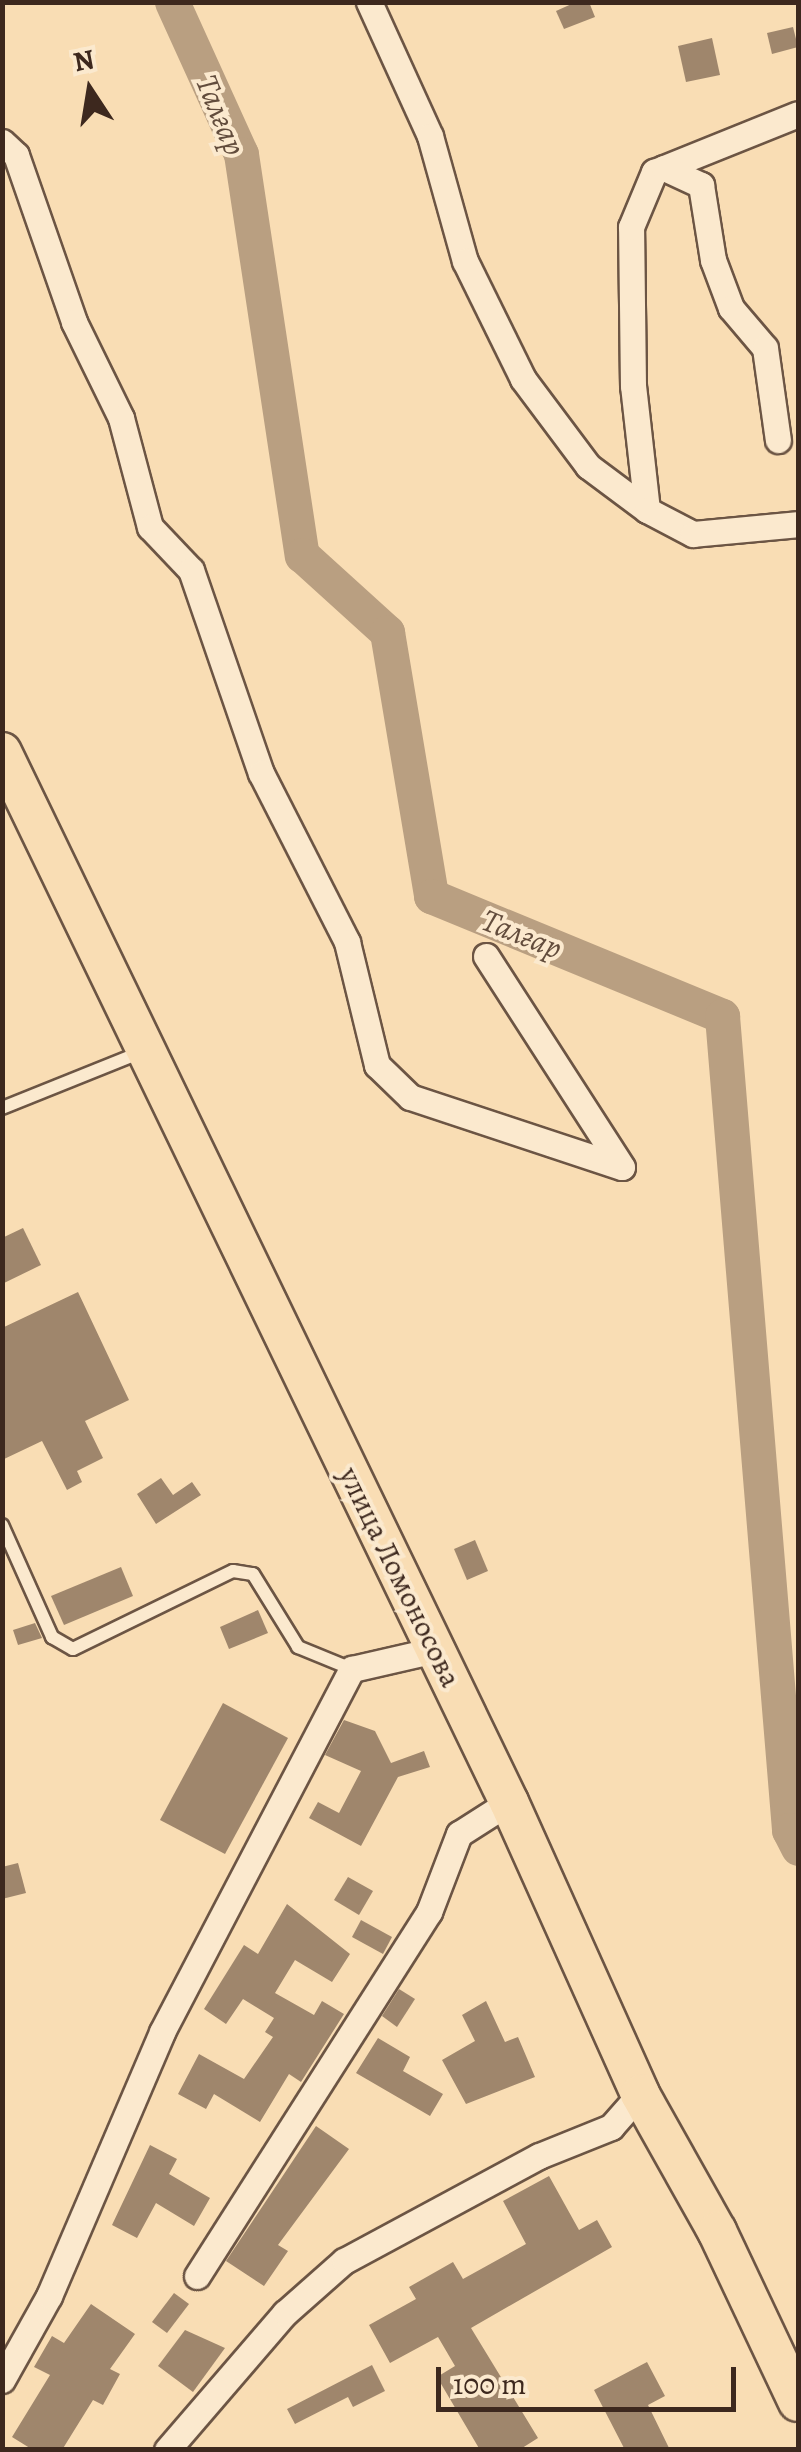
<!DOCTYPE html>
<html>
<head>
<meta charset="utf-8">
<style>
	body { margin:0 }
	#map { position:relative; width:801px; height:2452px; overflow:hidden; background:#f9ddb4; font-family:Alegreya,serif }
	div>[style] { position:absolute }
	.river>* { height:35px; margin:-17.5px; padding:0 17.5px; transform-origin:17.5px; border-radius:17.5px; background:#b99f81 }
	.building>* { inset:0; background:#9f866c }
	.roads { filter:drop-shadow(2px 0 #6c5544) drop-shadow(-2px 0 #6c5544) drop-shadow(0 2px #6c5544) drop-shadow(0 -2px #6c5544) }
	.service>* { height:12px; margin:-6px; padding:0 6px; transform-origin:6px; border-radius:6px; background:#fbe9ce }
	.minor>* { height:25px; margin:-12.5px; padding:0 12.5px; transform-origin:12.5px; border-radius:12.5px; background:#fbe9ce }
	.primary>* { height:38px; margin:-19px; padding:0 19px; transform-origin:19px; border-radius:19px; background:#f9ddb4 }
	span { translate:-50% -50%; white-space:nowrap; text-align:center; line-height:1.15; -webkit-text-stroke:8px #fbe9ce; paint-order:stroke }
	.street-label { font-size:30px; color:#3d281e }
	.water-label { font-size:32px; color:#624c3c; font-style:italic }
	.frame { position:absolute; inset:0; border:5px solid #3d281e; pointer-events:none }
	.north { position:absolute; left:40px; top:40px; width:100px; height:100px; -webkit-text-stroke:8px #fbe9ce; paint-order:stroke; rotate:348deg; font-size:28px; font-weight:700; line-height:40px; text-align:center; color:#3d281e }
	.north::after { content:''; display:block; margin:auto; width:35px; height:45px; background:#3d281e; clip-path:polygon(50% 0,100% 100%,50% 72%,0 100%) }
	.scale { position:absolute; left:436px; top:2367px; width:300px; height:45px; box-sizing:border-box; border:5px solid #3d281e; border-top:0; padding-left:12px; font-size:30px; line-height:35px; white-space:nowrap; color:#3d281e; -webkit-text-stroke:8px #fbe9ce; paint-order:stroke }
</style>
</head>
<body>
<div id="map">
	<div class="river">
		<i style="left:172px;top:2px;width:167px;rotate:65.6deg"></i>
		<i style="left:241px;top:154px;width:406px;rotate:81.4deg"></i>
		<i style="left:302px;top:555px;width:115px;rotate:42.2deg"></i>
		<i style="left:387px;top:632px;width:268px;rotate:80.5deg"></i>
		<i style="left:431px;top:896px;width:315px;rotate:22.4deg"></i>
		<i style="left:722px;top:1016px;width:817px;rotate:85.29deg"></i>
		<i style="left:789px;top:1830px;width:20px;rotate:63deg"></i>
	</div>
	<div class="building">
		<i style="clip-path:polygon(576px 2px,589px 2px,595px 17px,564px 29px,556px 11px)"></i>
		<i style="clip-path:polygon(793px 27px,798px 47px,772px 54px,767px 33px)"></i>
		<i style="clip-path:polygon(712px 38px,720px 75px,686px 82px,678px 46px)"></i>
		<i style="clip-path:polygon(23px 1228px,41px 1265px,2px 1284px,2px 1238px)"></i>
		<i style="clip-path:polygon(78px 1292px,129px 1400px,85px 1421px,103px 1458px,77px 1471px,82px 1482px,67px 1490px,42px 1441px,2px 1460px,2px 1328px)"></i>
		<i style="clip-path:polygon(161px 1478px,173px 1495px,192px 1482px,201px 1495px,156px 1524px,137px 1494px)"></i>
		<i style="clip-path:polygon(475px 1540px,488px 1571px,467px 1580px,454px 1549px)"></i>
		<i style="clip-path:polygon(121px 1567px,133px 1596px,64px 1625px,51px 1596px)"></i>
		<i style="clip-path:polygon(258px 1610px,268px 1633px,229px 1649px,220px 1627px)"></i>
		<i style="clip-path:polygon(35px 1623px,42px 1638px,18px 1645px,13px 1630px)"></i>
		<i style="clip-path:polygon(223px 1703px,288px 1738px,225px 1854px,160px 1820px)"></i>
		<i style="clip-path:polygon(344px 1720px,375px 1731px,391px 1763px,424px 1751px,430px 1767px,398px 1777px,361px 1846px,309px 1818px,318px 1802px,339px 1813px,361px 1771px,325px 1755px)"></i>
		<i style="clip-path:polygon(18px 1863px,26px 1893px,2px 1899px,2px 1867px)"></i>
		<i style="clip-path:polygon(348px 1877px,373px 1891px,359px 1915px,334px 1900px)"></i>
		<i style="clip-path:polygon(287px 1904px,350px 1954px,332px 1982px,295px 1960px,275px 1993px,314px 2015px,322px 2001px,344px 2014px,301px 2082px,289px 2074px,260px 2122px,214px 2094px,206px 2109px,178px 2094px,199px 2054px,244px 2079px,273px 2037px,265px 2032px,274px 2018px,243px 1999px,226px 2024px,204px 2009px,244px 1945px,258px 1954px)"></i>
		<i style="clip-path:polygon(361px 1920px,392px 1937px,383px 1954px,352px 1937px)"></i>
		<i style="clip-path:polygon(399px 1989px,415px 1999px,397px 2027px,382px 2016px)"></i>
		<i style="clip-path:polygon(486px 2001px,505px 2042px,518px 2037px,535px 2077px,466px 2104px,442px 2060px,475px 2041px,462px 2015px)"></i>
		<i style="clip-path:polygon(378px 2038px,410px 2057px,403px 2071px,443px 2094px,430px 2116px,356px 2073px)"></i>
		<i style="clip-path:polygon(316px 2126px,349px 2149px,278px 2245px,288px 2251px,264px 2286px,226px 2261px)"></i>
		<i style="clip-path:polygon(150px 2145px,177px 2159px,169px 2174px,210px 2198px,194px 2226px,156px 2203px,137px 2238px,112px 2225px)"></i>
		<i style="clip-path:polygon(549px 2176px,579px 2230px,597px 2220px,612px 2247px,471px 2328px,538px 2438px,519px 2450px,480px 2450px,437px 2377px,455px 2366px,438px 2337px,390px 2363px,369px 2325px,416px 2299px,409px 2287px,453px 2262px,463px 2279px,526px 2244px,503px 2201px)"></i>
		<i style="clip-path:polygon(174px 2293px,189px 2304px,167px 2333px,152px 2322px)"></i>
		<i style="clip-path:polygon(91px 2304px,135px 2334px,110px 2369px,120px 2374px,103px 2405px,93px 2400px,62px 2450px,33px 2450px,12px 2437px,50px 2375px,34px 2367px,52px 2336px,64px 2343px)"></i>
		<i style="clip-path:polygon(185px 2330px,225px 2348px,193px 2392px,158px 2366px)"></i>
		<i style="clip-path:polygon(647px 2362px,665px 2396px,648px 2405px,670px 2450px,625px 2450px,594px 2390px)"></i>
		<i style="clip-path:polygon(372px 2365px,385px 2391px,353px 2407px,348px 2397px,295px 2424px,287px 2409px)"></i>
	</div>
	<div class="roads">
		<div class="service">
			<i style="left:2px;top:1108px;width:153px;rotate:-21.9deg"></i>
			<i style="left:2px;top:1525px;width:123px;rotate:65.9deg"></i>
			<i style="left:52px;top:1637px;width:24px;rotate:30deg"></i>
			<i style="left:73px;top:1649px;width:178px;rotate:-26deg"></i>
			<i style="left:233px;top:1571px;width:20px;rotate:9deg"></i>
			<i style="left:253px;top:1574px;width:86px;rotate:58.3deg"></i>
			<i style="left:298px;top:1647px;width:58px;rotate:22.2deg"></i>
		</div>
		<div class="minor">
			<i style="left:369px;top:2px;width:147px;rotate:65.5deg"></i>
			<i style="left:430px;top:136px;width:130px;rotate:74.4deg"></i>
			<i style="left:465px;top:261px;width:131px;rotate:63.8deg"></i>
			<i style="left:523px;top:379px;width:109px;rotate:53.2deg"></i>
			<i style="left:588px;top:466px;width:74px;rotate:36.7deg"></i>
			<i style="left:647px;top:510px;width:125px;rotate:-96.4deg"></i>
			<i style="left:633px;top:386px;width:159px;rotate:-90.7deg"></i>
			<i style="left:631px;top:227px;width:60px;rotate:-67.3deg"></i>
			<i style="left:654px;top:172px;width:155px;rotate:-21.9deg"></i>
			<i style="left:2px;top:142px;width:19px;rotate:43deg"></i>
			<i style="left:16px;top:155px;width:177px;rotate:70.8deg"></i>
			<i style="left:74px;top:322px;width:107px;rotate:63.9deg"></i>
			<i style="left:121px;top:418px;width:113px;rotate:75.1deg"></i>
			<i style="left:150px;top:527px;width:59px;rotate:46.4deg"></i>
			<i style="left:191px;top:570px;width:215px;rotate:71deg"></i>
			<i style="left:261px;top:773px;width:190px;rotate:63deg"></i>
			<i style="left:347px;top:942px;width:127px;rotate:76.3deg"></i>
			<i style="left:377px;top:1065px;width:46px;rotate:44.1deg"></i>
			<i style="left:410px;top:1097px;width:223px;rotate:18.3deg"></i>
			<i style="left:622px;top:1167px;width:251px;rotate:-122.8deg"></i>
			<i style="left:664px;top:168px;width:41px;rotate:24.7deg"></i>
			<i style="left:701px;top:185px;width:76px;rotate:80.9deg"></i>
			<i style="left:713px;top:260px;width:51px;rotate:69.4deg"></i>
			<i style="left:731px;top:308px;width:52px;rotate:49.6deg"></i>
			<i style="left:765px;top:348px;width:93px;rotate:82deg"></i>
			<i style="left:647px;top:510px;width:52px;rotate:27.6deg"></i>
			<i style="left:693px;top:534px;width:105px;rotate:-5.4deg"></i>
			<i style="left:197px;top:2276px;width:432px;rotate:-57.5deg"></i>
			<i style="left:429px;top:1912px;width:84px;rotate:-69deg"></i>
			<i style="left:459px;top:1834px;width:59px;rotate:-32.6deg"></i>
			<i style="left:2px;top:2380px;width:96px;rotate:-60.8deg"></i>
			<i style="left:49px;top:2296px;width:287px;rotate:-66.8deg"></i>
			<i style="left:162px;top:2032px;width:410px;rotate:-62.4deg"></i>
			<i style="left:352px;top:1669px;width:85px;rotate:-12.9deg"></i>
			<i style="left:167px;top:2450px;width:181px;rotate:-49.3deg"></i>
			<i style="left:285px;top:2313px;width:79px;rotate:-41.4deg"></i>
			<i style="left:344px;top:2261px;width:221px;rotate:-28.3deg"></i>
			<i style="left:539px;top:2156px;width:78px;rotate:-21.9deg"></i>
			<i style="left:611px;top:2127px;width:44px;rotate:-48.7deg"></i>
		</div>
		<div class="primary">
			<i style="left:2px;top:752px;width:1166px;rotate:64.23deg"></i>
			<i style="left:509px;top:1802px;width:320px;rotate:65.8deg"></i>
			<i style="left:640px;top:2094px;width:157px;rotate:60.7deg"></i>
			<i style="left:717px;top:2231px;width:189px;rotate:64.7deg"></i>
		</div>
	</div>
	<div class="street-label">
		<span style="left:400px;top:1577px;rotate:64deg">улица Ломоносова</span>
	</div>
	<div class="water-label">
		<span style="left:221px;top:115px;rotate:68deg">Талғар</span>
		<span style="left:522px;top:934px;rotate:22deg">Талғар</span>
	</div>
	<div class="frame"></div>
	<div class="north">N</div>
	<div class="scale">100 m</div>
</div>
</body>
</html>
